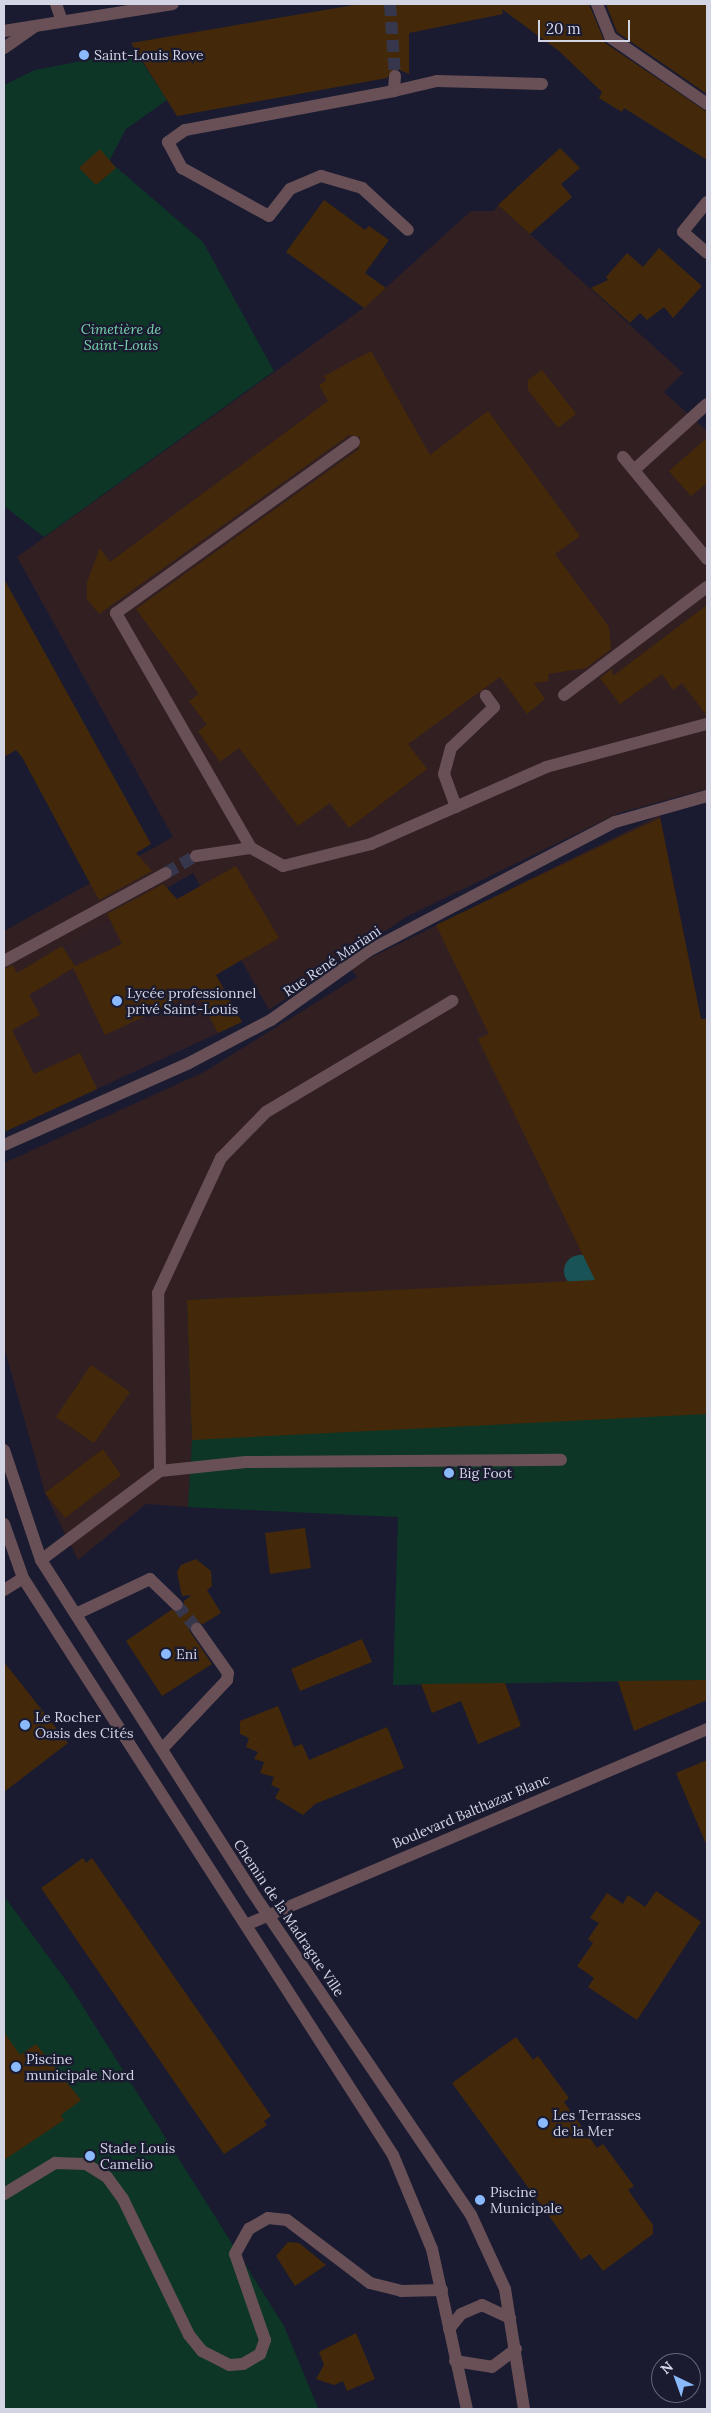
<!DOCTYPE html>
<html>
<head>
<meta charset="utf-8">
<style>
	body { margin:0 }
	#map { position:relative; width:711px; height:2413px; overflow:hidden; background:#1a1b31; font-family:Lora,serif }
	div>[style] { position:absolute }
	.industrial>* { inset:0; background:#321f22 }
	.education>* { inset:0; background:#311f26 }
	.green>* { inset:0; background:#0d3626 }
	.canal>* { height:32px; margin:-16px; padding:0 16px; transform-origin:16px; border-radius:16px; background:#195357 }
	.building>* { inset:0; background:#432909 }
	.minor-tunnel>* { height:12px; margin-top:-6px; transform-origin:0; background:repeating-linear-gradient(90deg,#36374c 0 12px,transparent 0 18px) }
	.minor>* { height:12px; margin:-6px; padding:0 6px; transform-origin:6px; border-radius:6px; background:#685056 }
	.dots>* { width:14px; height:14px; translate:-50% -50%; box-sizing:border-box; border:2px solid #1a1b31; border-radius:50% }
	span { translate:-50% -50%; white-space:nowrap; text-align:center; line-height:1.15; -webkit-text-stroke:4.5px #1a1b31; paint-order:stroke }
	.poi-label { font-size:14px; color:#d3d5e5 }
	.left { translate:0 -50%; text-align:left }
	.park-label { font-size:14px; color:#79d3ac; font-style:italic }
	.street-label { font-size:14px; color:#d3d5e5 }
	.frame { position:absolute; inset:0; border:5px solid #d3d5e5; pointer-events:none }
	.north { position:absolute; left:651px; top:2353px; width:50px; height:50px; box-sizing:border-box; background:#1a1b31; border:1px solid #646579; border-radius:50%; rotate:318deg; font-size:14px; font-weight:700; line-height:20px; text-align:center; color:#d3d5e5 }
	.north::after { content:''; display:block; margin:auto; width:18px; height:22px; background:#8abafc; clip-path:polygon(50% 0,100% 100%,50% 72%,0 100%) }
	.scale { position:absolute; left:538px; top:20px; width:92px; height:22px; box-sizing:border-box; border:2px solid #d3d5e5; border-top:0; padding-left:6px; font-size:15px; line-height:18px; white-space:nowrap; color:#d3d5e5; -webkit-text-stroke:4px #1a1b31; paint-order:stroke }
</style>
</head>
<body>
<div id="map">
	<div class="industrial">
		<i style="clip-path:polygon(498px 205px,683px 373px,664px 392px,707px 431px,707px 789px,619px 813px,406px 917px,269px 1010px,193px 873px,4px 980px,4px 931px,173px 837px,17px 557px,362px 309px,471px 211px,494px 211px)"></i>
		<i style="clip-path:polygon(660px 815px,707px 1050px,707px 1276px,187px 1300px,192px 1440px,188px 1507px,146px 1504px,78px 1560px,45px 1493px,4px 1347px,4px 1163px,206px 1071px,357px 977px,351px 968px,358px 964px)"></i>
	</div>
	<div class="education">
		<i style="clip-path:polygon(167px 887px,242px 1022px,4px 1132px,4px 980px)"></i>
	</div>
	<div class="green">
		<i style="clip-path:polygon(135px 51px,167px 100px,126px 129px,109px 161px,203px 242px,274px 371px,44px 537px,4px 506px,4px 85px,35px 70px)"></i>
		<i style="clip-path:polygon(707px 1276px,707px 1680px,393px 1685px,398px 1517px,188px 1507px,192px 1440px,187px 1300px)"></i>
		<i style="clip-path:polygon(4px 1896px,70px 1986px,284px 2326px,318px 2408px,4px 2409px)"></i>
	</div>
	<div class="canal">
		<i style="left:580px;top:1271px;width:127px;rotate:-2.7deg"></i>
	</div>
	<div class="building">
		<i style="clip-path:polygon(360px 4px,589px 4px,605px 43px,707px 112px,707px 160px,624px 108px,622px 112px,599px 98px,602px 92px,559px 51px,502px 9px,503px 14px,409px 33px,409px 74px,395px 68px,387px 78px,177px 116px,131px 43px)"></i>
		<i style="clip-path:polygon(606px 4px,707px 4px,707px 94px,617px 32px)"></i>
		<i style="clip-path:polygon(560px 148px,580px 168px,561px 184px,572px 197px,530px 234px,498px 205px)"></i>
		<i style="clip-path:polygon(100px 149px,116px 168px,96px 185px,79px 168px)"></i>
		<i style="clip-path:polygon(324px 200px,365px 230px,369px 226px,389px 240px,365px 273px,386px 288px,364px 308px,286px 252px)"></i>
		<i style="clip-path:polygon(659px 248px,702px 286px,673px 318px,664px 307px,647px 320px,640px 313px,630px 323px,591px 288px,608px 280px,606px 277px,627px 253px,643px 267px)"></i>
		<i style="clip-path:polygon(371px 351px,430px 455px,488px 411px,580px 536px,555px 554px,609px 627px,611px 649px,586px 668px,548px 674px,549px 681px,534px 683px,545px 699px,527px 714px,500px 677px,408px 744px,427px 769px,349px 828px,330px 803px,298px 826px,239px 748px,220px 762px,198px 731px,207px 725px,189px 701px,199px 694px,136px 609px,359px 449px,360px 437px,349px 435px,99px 614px,87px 599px,87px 582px,100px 548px,110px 562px,328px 401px,319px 385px,326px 381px,324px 376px)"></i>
		<i style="clip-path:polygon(542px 370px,576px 414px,558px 428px,528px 390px,528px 380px)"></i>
		<i style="clip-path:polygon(707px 438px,707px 483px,691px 496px,669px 471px)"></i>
		<i style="clip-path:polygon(4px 579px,151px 844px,136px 853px,152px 871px,99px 900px,22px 757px,16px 750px,4px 757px)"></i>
		<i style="clip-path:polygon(707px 605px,707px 716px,682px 683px,673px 690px,662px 674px,620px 704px,600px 678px,612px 669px,613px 676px)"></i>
		<i style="clip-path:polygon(660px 818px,701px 1019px,707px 1019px,707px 1414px,192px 1440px,187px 1300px,595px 1280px,478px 1039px,489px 1034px,436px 925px)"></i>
		<i style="clip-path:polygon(236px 866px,279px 938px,216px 975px,242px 1022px,218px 1033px,196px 992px,105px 1035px,73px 968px,29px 995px,40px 1015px,12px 1030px,34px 1074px,80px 1053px,97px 1089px,4px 1132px,4px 969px,13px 965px,17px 973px,62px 946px,75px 966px,122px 944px,107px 914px,163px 884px,177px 899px)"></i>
		<i style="clip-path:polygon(91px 1365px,130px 1392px,94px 1443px,56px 1417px)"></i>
		<i style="clip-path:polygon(103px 1449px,121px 1475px,65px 1518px,45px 1493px)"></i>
		<i style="clip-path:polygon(305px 1528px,311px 1568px,270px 1574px,265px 1533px)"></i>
		<i style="clip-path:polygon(196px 1559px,211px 1571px,212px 1586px,207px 1590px,221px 1613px,203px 1624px,193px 1622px,189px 1630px,212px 1664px,162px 1696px,126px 1641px,171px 1610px,183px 1610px,184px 1601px,192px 1595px,182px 1596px,177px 1572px,181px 1565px)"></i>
		<i style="clip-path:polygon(362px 1639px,372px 1662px,300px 1691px,291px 1669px)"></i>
		<i style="clip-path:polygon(4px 1662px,68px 1743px,4px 1792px)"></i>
		<i style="clip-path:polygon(707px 1680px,707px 1700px,634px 1731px,618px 1681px)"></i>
		<i style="clip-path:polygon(501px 1683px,505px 1683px,521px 1726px,478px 1744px,461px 1701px,432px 1713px,421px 1684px)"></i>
		<i style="clip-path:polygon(278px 1706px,294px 1747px,302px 1744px,309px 1760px,387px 1727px,404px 1768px,315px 1804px,303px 1815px,275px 1798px,280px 1789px,271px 1785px,274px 1777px,260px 1773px,264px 1762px,254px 1759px,258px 1752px,246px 1747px,249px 1738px,240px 1734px,240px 1721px)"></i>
		<i style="clip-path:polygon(707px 1760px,707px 1846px,676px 1773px)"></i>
		<i style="clip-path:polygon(83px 1858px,86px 1863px,92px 1858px,271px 2116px,264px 2121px,267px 2125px,224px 2154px,41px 1888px)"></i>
		<i style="clip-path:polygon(656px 1891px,701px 1922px,637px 2020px,588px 1987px,594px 1978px,577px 1966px,593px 1943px,588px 1939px,599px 1923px,590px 1918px,607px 1893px,623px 1904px,628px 1895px,645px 1907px)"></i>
		<i style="clip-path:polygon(4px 2032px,20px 2055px,36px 2044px,81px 2100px,61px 2115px,64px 2120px,4px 2160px)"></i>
		<i style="clip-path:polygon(516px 2037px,533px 2060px,538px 2056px,569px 2098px,564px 2102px,597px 2148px,603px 2144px,634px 2186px,628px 2190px,653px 2225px,653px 2234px,603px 2271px,590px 2254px,581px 2260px,452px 2083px)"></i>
		<i style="clip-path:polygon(288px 2242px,299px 2243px,326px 2265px,295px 2286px,276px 2256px)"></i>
		<i style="clip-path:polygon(356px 2333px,375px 2379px,347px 2391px,343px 2381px,334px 2385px,316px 2379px,324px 2365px,319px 2352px)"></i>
	</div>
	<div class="minor-tunnel">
		<i style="left:390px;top:4px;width:72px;rotate:86deg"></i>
		<i style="left:166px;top:873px;width:34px;rotate:-30deg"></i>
		<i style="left:177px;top:1605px;width:31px;rotate:50deg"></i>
	</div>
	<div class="minor">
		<i style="left:56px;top:4px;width:18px;rotate:71deg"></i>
		<i style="left:597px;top:4px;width:35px;rotate:68deg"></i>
		<i style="left:610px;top:37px;width:118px;rotate:34.6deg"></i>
		<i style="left:4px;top:31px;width:171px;rotate:-9.1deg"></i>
		<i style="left:4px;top:48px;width:37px;rotate:-35deg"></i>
		<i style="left:395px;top:76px;width:15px;rotate:94deg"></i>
		<i style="left:394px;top:91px;width:44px;rotate:-13.1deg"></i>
		<i style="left:437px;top:81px;width:105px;rotate:1.6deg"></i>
		<i style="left:394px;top:91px;width:213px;rotate:169.4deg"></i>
		<i style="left:185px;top:130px;width:21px;rotate:145deg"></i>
		<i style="left:168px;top:142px;width:30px;rotate:62deg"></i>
		<i style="left:182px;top:168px;width:99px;rotate:28.9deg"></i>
		<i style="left:269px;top:216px;width:34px;rotate:-52deg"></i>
		<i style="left:290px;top:189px;width:34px;rotate:-23deg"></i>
		<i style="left:321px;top:176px;width:43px;rotate:16.3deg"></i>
		<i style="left:362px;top:188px;width:62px;rotate:42.4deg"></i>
		<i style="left:707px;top:202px;width:38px;rotate:129deg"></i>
		<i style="left:683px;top:232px;width:32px;rotate:41deg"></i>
		<i style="left:623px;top:457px;width:132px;rotate:50.5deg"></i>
		<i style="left:634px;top:470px;width:98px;rotate:-42.1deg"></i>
		<i style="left:564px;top:695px;width:179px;rotate:-37.1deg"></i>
		<i style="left:456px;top:807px;width:35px;rotate:-110deg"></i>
		<i style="left:444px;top:774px;width:27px;rotate:-75deg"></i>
		<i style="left:451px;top:748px;width:59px;rotate:-43.6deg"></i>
		<i style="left:494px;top:707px;width:14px;rotate:-126deg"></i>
		<i style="left:251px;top:848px;width:271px;rotate:-119.9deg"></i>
		<i style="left:116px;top:613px;width:293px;rotate:-35.7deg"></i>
		<i style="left:196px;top:856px;width:56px;rotate:-8.3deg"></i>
		<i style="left:251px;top:848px;width:37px;rotate:29deg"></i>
		<i style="left:283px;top:866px;width:91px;rotate:-14deg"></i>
		<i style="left:371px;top:844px;width:191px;rotate:-23.7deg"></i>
		<i style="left:546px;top:767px;width:167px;rotate:-15deg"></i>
		<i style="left:4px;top:961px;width:184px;rotate:-28.5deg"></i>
		<i style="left:4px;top:1145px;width:202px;rotate:-23.9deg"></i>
		<i style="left:189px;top:1063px;width:93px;rotate:-27.7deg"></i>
		<i style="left:271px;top:1020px;width:119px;rotate:-35.4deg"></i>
		<i style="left:368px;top:951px;width:279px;rotate:-27.6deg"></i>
		<i style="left:615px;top:822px;width:96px;rotate:-15.8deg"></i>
		<i style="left:4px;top:1450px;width:116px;rotate:71.4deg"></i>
		<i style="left:41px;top:1560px;width:391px;rotate:57.5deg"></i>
		<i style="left:251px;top:1890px;width:392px;rotate:55.9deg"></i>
		<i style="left:471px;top:2215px;width:81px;rotate:65.3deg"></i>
		<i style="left:505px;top:2289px;width:121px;rotate:81deg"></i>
		<i style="left:160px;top:1471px;width:178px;rotate:-90.6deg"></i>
		<i style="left:158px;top:1293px;width:149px;rotate:-65deg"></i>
		<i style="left:221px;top:1158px;width:64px;rotate:-45.6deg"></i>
		<i style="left:266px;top:1112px;width:217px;rotate:-30.8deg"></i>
		<i style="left:4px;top:1524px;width:57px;rotate:70.6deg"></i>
		<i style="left:23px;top:1578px;width:685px;rotate:57.33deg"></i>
		<i style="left:393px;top:2155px;width:102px;rotate:67.5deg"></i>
		<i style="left:432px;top:2249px;width:164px;rotate:77.7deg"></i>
		<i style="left:41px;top:1560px;width:149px;rotate:-36.8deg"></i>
		<i style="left:160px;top:1471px;width:86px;rotate:-6deg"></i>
		<i style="left:246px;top:1462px;width:315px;rotate:-0.4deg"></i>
		<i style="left:4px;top:1590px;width:22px;rotate:-32deg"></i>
		<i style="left:76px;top:1614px;width:82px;rotate:-25.3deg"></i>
		<i style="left:150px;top:1579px;width:37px;rotate:44deg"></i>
		<i style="left:162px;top:1749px;width:95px;rotate:-46.7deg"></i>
		<i style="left:227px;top:1680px;width:7px;rotate:-82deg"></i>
		<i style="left:228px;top:1673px;width:54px;rotate:-125.2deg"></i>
		<i style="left:248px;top:1924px;width:499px;rotate:-23deg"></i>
		<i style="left:4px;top:2194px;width:60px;rotate:-31.3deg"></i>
		<i style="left:55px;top:2163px;width:31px;rotate:2deg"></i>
		<i style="left:86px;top:2164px;width:25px;rotate:32deg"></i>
		<i style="left:107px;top:2177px;width:27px;rotate:54deg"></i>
		<i style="left:123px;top:2199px;width:151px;rotate:64.1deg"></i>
		<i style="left:189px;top:2335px;width:21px;rotate:51deg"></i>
		<i style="left:202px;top:2351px;width:31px;rotate:27deg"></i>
		<i style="left:230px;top:2365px;width:13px;rotate:-4deg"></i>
		<i style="left:243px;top:2364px;width:20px;rotate:-30deg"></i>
		<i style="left:260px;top:2354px;width:15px;rotate:-70deg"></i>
		<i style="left:265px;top:2340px;width:91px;rotate:-109.2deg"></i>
		<i style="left:235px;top:2254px;width:29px;rotate:-61deg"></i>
		<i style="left:249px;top:2229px;width:22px;rotate:-30deg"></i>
		<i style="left:268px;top:2218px;width:19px;rotate:6deg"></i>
		<i style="left:287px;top:2220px;width:104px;rotate:37.2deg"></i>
		<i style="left:370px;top:2283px;width:32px;rotate:14deg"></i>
		<i style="left:401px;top:2291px;width:41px;rotate:-1.4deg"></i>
		<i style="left:449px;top:2329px;width:19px;rotate:-51deg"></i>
		<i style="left:461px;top:2314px;width:23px;rotate:-23deg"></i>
		<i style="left:482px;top:2305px;width:31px;rotate:25deg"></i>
		<i style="left:455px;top:2361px;width:37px;rotate:9deg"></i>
		<i style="left:492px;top:2367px;width:30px;rotate:-37deg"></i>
	</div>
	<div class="dots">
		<i style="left:84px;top:55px;background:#8abafc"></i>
		<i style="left:117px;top:1001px;background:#8abafc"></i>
		<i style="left:449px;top:1473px;background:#8abafc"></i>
		<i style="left:166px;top:1654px;background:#8abafc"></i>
		<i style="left:25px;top:1725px;background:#8abafc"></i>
		<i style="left:16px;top:2067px;background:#8abafc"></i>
		<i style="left:543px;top:2123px;background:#8abafc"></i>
		<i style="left:90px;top:2156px;background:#8abafc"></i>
		<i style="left:480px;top:2200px;background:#8abafc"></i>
	</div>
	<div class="poi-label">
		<span class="left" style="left:94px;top:55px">Saint-Louis Rove</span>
		<span class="left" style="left:127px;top:1001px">Lycée professionnel<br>privé Saint-Louis</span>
		<span class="left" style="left:459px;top:1473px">Big Foot</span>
		<span class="left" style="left:176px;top:1654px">Eni</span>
		<span class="left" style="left:35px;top:1725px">Le Rocher<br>Oasis des Cités</span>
		<span class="left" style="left:26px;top:2067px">Piscine<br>municipale Nord</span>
		<span class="left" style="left:553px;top:2123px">Les Terrasses<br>de la Mer</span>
		<span class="left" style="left:100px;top:2156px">Stade Louis<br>Camelio</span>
		<span class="left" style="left:490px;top:2200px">Piscine<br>Municipale</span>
	</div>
	<div class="park-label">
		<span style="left:121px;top:337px">Cimetière de<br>Saint-Louis</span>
	</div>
	<div class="street-label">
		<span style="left:332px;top:961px;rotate:-34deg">Rue René Mariani</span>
		<span style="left:471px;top:1811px;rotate:-23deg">Boulevard Balthazar Blanc</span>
		<span style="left:289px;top:1918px;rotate:56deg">Chemin de la Madrague Ville</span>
	</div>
	<div class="frame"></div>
	<div class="north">N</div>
	<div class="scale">20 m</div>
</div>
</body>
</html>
